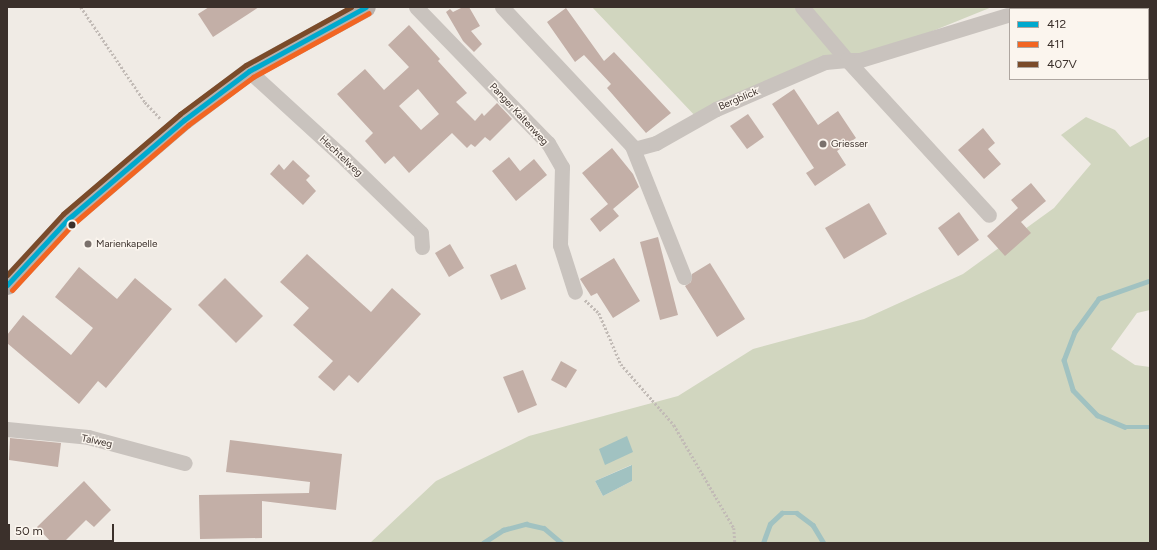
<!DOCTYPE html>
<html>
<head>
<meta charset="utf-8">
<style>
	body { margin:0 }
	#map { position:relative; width:1157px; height:550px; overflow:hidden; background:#f0ebe5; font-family:Figtree,sans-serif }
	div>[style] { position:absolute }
	.green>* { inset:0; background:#d1d6bf }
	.water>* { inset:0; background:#a1c2c1 }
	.stream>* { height:4.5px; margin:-2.25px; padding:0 2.25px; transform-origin:2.25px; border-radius:2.25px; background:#a1c2c1 }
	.building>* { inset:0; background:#c3afa7 }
	.path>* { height:2.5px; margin-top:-1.25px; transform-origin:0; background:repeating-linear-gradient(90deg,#c2bbb6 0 2px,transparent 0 4px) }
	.minor>* { height:15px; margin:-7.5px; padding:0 7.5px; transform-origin:7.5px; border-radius:7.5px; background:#c9c3be }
	.major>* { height:19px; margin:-9.5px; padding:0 9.5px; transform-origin:9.5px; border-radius:9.5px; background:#b8b1ad }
	.bus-1>* { height:5px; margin:-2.5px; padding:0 2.5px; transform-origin:2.5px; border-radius:2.5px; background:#00a9ce }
	.bus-2>* { height:5px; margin:-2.5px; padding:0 2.5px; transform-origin:2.5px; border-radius:2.5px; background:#f26522 }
	.bus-3>* { height:5px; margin:-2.5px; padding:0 2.5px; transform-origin:2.5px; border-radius:2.5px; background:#7a4b2a }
	.dots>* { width:11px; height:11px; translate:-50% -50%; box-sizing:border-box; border:2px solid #fbf5ee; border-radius:50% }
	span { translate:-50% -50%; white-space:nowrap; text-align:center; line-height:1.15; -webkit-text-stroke:3px #fbf5ee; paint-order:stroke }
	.street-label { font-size:10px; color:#3b302b }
	.poi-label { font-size:10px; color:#3b302b }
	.left { translate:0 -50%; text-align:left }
	.frame { position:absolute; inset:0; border:8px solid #3b302b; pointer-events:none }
	.legend { position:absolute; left:1009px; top:8px; width:140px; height:72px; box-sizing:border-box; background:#fbf5ee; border:1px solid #aea6a0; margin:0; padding:5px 7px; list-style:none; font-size:12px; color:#3b302b }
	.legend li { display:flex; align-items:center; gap:8px; height:20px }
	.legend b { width:20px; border:1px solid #aea6a0 }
	.scale { position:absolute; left:8px; top:524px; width:106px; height:18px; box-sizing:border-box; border:2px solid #3b302b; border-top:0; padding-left:5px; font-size:12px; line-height:14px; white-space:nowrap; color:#3b302b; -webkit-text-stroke:3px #fbf5ee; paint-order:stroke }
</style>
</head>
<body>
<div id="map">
	<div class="green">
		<i style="clip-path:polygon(592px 7px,992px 7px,861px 60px,825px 62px,698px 119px)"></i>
		<i style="clip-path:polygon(evenodd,1086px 117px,1115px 130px,1130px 147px,1150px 136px,1150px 310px,1137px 313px,1111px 349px,1135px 365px,1150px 367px,1150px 543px,370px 543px,436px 481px,529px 436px,678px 396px,753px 349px,864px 319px,963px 274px,1054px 208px,1091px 164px,1061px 135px,1086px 117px,631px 465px,632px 481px,603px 496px,595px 481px,631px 465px)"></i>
	</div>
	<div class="water">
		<i style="clip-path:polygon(627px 436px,633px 452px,605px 465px,599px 449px)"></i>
		<i style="clip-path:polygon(632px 465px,632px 481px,603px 496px,595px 481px)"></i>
	</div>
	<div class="stream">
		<i style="left:1150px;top:281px;width:54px;rotate:160.6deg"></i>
		<i style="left:1099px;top:299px;width:41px;rotate:126deg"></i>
		<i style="left:1075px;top:332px;width:30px;rotate:111deg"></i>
		<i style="left:1064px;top:360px;width:31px;rotate:73deg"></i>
		<i style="left:1073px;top:390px;width:35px;rotate:46deg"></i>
		<i style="left:1097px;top:415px;width:30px;rotate:23deg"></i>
		<i style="left:1125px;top:427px;width:25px"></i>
		<i style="left:483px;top:543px;width:24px;rotate:-33deg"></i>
		<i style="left:503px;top:530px;width:24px;rotate:-15deg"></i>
		<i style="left:526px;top:524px;width:18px;rotate:13deg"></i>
		<i style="left:544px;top:528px;width:23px;rotate:40deg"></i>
		<i style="left:763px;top:543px;width:20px;rotate:-70deg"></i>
		<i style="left:770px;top:524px;width:16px;rotate:-43deg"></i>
		<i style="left:782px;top:513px;width:15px"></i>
		<i style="left:797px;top:513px;width:20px;rotate:37deg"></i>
		<i style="left:813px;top:525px;width:21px;rotate:59deg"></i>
	</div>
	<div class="building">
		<i style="clip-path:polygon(209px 7px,259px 7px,213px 37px,198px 14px)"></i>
		<i style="clip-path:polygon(463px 7px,469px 7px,480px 26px,471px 31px,482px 44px,474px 52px,463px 41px,446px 12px,450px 9px,453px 12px)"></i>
		<i style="clip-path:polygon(566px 8px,604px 61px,614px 52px,671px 113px,646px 133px,607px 88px,611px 84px,584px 55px,575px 62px,547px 22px)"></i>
		<i style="clip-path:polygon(evenodd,409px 25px,440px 59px,438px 61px,467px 93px,456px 102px,475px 121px,482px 113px,484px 116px,497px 103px,512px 119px,490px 141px,485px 137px,475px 147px,471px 144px,467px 148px,452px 133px,409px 173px,394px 156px,385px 164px,365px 141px,373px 133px,337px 94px,365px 69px,384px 90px,409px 67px,388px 45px,409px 25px,418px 89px,439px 114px,421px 130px,399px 106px,418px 89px)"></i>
		<i style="clip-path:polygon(794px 89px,818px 125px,838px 111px,856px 138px,837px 151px,846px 165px,815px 186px,806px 173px,814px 168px,772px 104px)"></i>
		<i style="clip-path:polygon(748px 114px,764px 137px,747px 149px,730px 126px)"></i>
		<i style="clip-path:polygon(983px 128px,995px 143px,988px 149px,1001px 164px,984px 179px,958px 150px)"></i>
		<i style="clip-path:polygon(612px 148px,633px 174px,639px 187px,613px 209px,619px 216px,600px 232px,590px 219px,608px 204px,582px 173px)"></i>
		<i style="clip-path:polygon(509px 157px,520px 171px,534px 159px,547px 175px,516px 201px,492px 171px)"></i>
		<i style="clip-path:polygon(293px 160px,310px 176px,306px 180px,316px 191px,303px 205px,270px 174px,279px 164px,284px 170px)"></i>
		<i style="clip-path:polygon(1031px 183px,1046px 201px,1021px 222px,1031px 233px,1005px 256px,987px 236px,1018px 208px,1011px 200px)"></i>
		<i style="clip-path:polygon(869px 203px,887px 234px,844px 259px,825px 228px)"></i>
		<i style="clip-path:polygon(959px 212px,979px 240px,958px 256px,938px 228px)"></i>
		<i style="clip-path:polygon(658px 237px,678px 315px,660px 320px,640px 242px)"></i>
		<i style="clip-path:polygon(450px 244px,464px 268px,449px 277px,435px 253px)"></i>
		<i style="clip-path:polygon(307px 254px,371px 312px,392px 288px,421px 314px,358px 383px,349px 375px,334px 391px,318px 377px,333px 361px,293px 325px,309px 308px,280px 282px)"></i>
		<i style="clip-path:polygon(614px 258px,640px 301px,613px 318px,597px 293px,591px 296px,580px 279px)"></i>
		<i style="clip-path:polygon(710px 263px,745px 319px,717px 337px,685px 286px,691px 282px,692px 274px)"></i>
		<i style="clip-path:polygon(516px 264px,526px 289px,501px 300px,490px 275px)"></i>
		<i style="clip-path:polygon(79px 267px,117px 299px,135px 278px,172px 309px,106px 388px,98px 381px,79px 404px,7px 343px,7px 335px,23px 315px,71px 355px,93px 328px,55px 297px)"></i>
		<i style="clip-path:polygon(225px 278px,263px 316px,236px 343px,198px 305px)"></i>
		<i style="clip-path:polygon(561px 361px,577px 370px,566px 388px,551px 380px)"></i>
		<i style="clip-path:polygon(523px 370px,537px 405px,518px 413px,503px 377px)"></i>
		<i style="clip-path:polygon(10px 438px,61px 443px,58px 467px,9px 460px)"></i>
		<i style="clip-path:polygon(230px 440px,342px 454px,336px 510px,262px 501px,262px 538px,200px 539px,199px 495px,309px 493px,310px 482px,226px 472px)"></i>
		<i style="clip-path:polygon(84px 481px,111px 510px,94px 527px,86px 520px,63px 543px,52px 543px,37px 527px)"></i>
	</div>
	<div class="path">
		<i style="left:81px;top:7px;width:115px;rotate:56deg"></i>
		<i style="left:145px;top:102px;width:23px;rotate:47deg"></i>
		<i style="left:585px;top:300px;width:19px;rotate:43deg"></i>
		<i style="left:599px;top:313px;width:56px;rotate:66.7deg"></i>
		<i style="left:621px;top:364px;width:81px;rotate:49deg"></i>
		<i style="left:674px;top:425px;width:119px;rotate:59.8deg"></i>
		<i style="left:734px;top:528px;width:15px;rotate:86deg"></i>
	</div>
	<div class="minor">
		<i style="left:416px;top:7px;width:190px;rotate:45.9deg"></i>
		<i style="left:548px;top:143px;width:28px;rotate:60deg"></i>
		<i style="left:562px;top:167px;width:78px;rotate:91.5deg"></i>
		<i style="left:560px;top:245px;width:49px;rotate:72.3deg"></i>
		<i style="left:502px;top:7px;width:190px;rotate:46.9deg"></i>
		<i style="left:632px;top:146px;width:141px;rotate:68.3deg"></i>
		<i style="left:802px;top:7px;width:70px;rotate:49.7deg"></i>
		<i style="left:847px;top:60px;width:13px"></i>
		<i style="left:860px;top:60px;width:157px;rotate:-17deg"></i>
		<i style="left:1027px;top:9px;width:7px;rotate:-16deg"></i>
		<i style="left:249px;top:71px;width:130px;rotate:42.5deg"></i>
		<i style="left:345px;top:159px;width:106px;rotate:44.2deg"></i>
		<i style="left:421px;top:233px;width:14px;rotate:86deg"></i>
		<i style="left:634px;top:149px;width:23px;rotate:-15deg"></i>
		<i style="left:656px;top:143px;width:69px;rotate:-29.5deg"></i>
		<i style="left:716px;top:109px;width:119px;rotate:-23.3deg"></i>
		<i style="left:825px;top:62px;width:22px;rotate:-5deg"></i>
		<i style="left:847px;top:60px;width:210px;rotate:47.5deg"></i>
		<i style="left:7px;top:429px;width:81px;rotate:5.6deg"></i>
		<i style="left:88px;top:437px;width:100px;rotate:15deg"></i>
	</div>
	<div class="major">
		<i style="left:7px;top:285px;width:90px;rotate:-47.3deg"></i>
		<i style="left:68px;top:219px;width:153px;rotate:-40.5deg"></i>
		<i style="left:184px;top:120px;width:81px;rotate:-37deg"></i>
		<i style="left:249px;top:71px;width:133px;rotate:-28.7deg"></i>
	</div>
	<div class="bus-1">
		<i style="left:7px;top:285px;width:90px;rotate:-47.3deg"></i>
		<i style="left:68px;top:219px;width:153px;rotate:-40.5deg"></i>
		<i style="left:184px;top:120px;width:81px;rotate:-37deg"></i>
		<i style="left:249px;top:71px;width:133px;rotate:-28.7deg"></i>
	</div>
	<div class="bus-2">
		<i style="left:12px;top:290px;width:90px;rotate:-47.3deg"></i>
		<i style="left:73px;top:224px;width:152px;rotate:-40.7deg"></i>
		<i style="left:188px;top:125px;width:81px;rotate:-36.4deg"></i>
		<i style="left:253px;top:77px;width:132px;rotate:-28.9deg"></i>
	</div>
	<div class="bus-3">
		<i style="left:7px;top:275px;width:83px;rotate:-47.4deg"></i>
		<i style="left:63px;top:214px;width:154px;rotate:-40.5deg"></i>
		<i style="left:180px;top:114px;width:82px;rotate:-36.6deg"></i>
		<i style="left:246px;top:65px;width:120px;rotate:-28.9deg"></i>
	</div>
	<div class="dots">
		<i style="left:823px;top:144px;background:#7a716c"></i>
		<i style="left:72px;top:225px;background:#3b302b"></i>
		<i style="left:88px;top:244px;background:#7a716c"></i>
	</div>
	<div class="street-label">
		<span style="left:738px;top:99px;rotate:-23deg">Bergblick</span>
		<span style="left:519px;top:114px;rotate:47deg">Panger Kaltenweg</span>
		<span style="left:341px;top:156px;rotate:43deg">Hechtelweg</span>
		<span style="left:97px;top:441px;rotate:12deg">Talweg</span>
	</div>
	<div class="poi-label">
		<span class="left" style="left:831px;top:144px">Griesser</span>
		<span class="left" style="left:96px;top:244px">Marienkapelle</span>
	</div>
	<div class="frame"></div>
	<ul class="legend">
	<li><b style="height:5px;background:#00a9ce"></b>412</li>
	<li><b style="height:5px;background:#f26522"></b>411</li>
	<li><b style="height:5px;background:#7a4b2a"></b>407V</li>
	</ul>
	<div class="scale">50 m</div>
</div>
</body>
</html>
